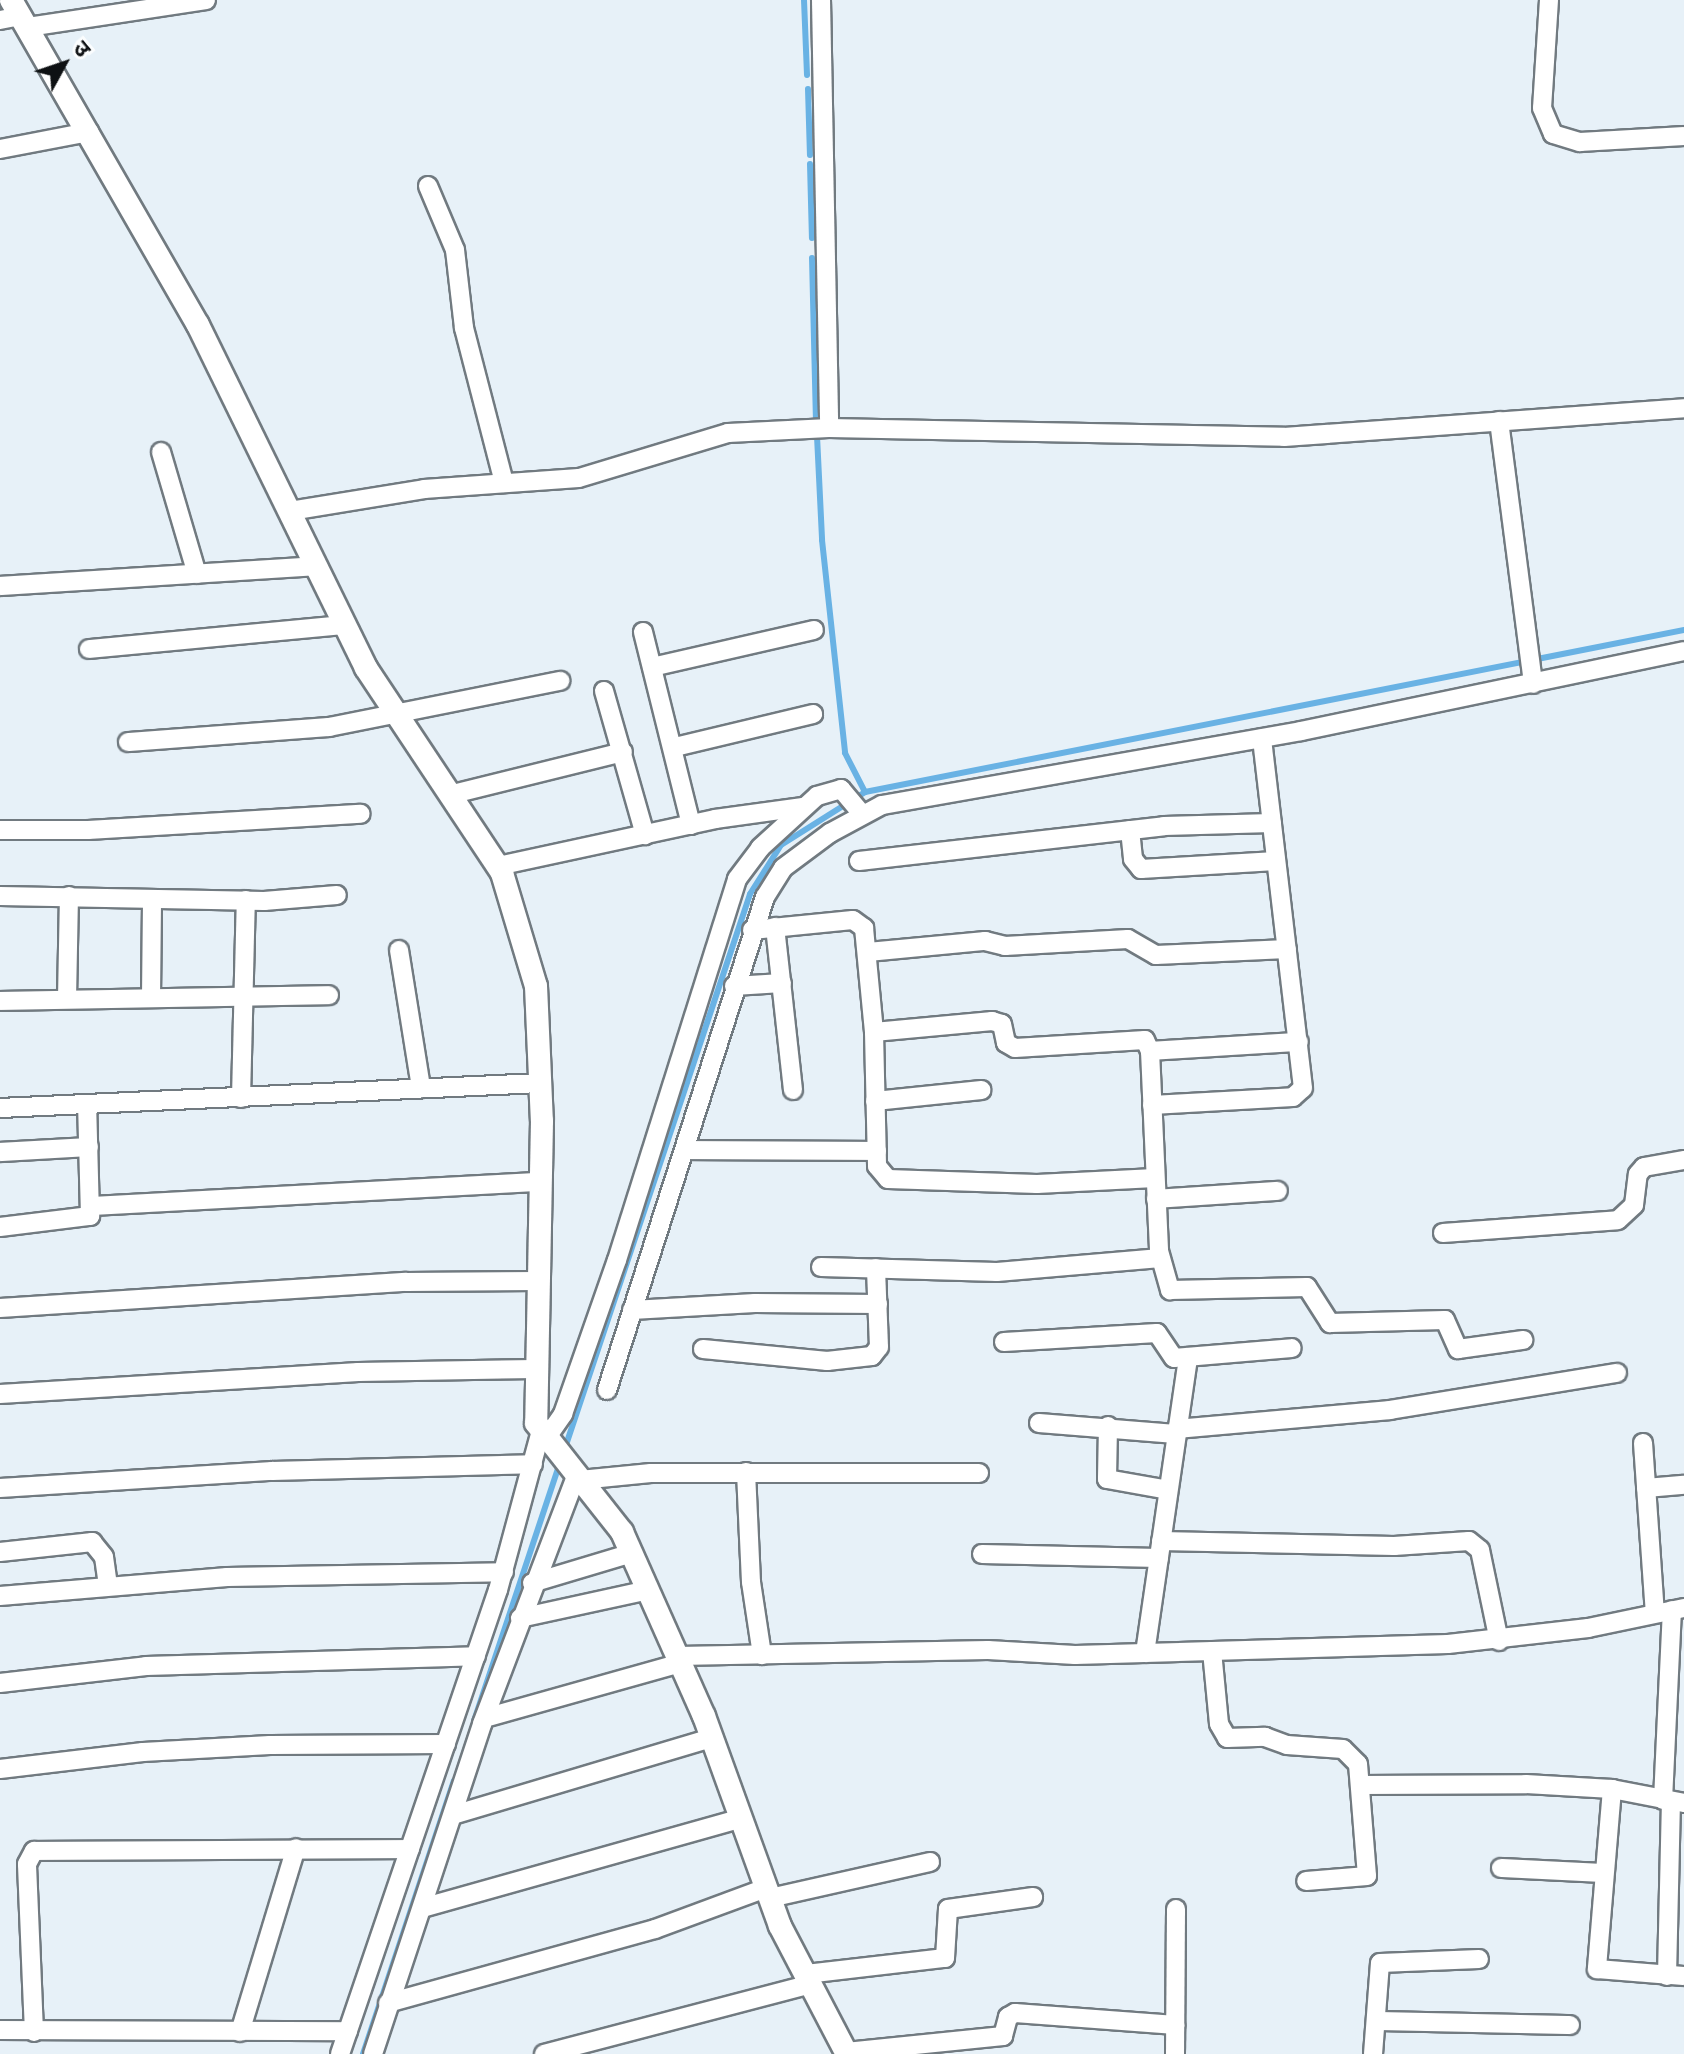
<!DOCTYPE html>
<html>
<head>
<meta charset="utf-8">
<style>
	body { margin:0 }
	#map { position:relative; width:1684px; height:2054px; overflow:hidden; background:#e7f1f8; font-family:Mulish,"Noto Sans Devanagari",sans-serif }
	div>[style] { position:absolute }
	.stream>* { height:6px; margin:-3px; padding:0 3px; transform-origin:3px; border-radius:3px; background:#69b2e4 }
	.roads { filter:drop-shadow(2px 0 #717a80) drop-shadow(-2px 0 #717a80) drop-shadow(0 2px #717a80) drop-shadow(0 -2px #717a80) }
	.minor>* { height:18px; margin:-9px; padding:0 9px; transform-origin:9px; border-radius:9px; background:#fff }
	.tertiary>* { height:22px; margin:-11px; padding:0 11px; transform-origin:11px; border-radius:11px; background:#fff }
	span { translate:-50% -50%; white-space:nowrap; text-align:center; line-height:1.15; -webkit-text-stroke:7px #fbfdfe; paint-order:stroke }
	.north { position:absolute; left:24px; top:24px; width:80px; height:80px; -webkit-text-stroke:6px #fbfdfe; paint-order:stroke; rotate:50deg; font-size:22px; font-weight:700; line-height:32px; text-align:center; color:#0e1113 }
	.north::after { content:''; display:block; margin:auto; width:28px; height:36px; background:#0e1113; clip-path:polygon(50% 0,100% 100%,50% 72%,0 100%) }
</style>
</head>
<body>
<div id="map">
	<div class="stream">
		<i style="left:804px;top:0;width:75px;rotate:87.7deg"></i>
		<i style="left:808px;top:89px;width:66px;rotate:88.3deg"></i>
		<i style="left:810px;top:164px;width:74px;rotate:88.5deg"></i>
		<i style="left:812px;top:258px;width:163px;rotate:88.6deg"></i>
		<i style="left:817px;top:436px;width:104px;rotate:87.2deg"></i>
		<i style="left:822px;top:540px;width:214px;rotate:83.8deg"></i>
		<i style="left:845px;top:753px;width:44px;rotate:62.9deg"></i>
		<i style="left:565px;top:1448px;width:584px;rotate:-71.53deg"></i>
		<i style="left:750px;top:894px;width:58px;rotate:-57.7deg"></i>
		<i style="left:781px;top:845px;width:99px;rotate:-32.2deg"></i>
		<i style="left:865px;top:792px;width:835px;rotate:-11.19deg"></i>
		<i style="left:474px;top:1721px;width:272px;rotate:-71.6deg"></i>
		<i style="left:363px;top:2054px;width:288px;rotate:-71.6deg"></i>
	</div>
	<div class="roads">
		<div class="minor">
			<i style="left:821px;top:0;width:428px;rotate:88.9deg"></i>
			<i style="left:1549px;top:0;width:108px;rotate:93.7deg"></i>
			<i style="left:1542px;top:108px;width:28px;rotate:67deg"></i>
			<i style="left:1553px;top:134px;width:28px;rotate:17deg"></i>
			<i style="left:1580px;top:142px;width:104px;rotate:-3.3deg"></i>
			<i style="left:0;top:20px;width:21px;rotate:-11deg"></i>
			<i style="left:28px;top:27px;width:180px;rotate:-8.6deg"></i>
			<i style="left:0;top:149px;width:91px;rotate:-10.8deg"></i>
			<i style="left:428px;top:186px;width:69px;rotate:67.1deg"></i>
			<i style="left:455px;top:250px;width:79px;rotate:83.4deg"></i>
			<i style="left:464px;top:328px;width:160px;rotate:75.5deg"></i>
			<i style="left:1499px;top:421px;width:265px;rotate:82.6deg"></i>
			<i style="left:161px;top:452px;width:127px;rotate:73.6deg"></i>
			<i style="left:290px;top:511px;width:136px;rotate:-9.3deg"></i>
			<i style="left:424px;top:489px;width:155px;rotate:-4.1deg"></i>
			<i style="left:579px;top:478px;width:156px;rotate:-16.8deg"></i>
			<i style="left:728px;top:433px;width:101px;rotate:-2.8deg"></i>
			<i style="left:829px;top:428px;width:455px;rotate:1.1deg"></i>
			<i style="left:1284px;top:437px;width:401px;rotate:-4.1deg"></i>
			<i style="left:0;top:586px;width:318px;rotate:-3.6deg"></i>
			<i style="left:643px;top:632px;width:199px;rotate:76deg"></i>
			<i style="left:89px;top:649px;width:257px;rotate:-5.4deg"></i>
			<i style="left:652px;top:667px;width:166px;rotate:-12.9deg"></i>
			<i style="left:604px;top:691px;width:150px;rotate:74.1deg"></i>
			<i style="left:128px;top:742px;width:202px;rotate:-4.3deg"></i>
			<i style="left:329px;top:727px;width:236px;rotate:-11.3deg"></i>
			<i style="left:675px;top:747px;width:142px;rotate:-13.4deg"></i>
			<i style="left:453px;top:794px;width:175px;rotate:-13.9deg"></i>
			<i style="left:0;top:830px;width:88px"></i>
			<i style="left:88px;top:830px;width:273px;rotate:-3.4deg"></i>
			<i style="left:1130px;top:830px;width:29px;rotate:84deg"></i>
			<i style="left:1133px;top:859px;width:13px;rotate:51deg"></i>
			<i style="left:1141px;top:869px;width:135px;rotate:-3.4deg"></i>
			<i style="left:859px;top:861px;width:307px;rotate:-6.5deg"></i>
			<i style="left:1164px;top:826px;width:108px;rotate:-1.6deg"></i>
			<i style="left:498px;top:866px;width:222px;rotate:-12.2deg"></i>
			<i style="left:715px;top:819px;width:87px;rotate:-7.9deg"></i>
			<i style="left:0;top:896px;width:264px;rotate:1.1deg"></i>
			<i style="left:264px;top:901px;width:73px;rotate:-4.7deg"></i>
			<i style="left:775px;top:927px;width:164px;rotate:83.7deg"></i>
			<i style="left:752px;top:930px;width:101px;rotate:-5.7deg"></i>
			<i style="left:853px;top:920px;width:14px;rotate:36deg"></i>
			<i style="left:864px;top:928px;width:104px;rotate:84.5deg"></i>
			<i style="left:874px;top:1032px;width:134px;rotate:88.7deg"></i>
			<i style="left:877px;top:1166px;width:17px;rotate:50deg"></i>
			<i style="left:888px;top:1179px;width:149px;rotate:1.9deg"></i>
			<i style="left:1037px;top:1184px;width:118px;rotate:-2.9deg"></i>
			<i style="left:399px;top:950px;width:140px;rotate:80.9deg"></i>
			<i style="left:868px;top:952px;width:118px;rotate:-5.4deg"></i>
			<i style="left:985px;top:941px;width:21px;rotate:14deg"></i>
			<i style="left:1005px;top:946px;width:123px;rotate:-3.3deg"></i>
			<i style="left:1128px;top:939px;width:32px;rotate:30deg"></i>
			<i style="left:1156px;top:955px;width:131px;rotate:-2.6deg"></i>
			<i style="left:734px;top:986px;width:48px;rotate:-3.6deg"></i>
			<i style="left:151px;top:998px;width:99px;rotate:-89.4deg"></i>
			<i style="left:67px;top:999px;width:103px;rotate:-88.9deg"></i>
			<i style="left:0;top:1001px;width:329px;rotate:-1deg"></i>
			<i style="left:874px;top:1032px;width:119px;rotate:-5.3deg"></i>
			<i style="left:992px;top:1021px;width:10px;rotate:17deg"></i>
			<i style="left:1002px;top:1024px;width:19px;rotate:78deg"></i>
			<i style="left:1006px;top:1043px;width:10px;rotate:29deg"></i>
			<i style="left:1015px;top:1048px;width:130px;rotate:-3.5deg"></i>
			<i style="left:1145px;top:1040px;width:12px;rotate:66deg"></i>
			<i style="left:1150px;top:1051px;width:200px;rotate:87.4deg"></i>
			<i style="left:1159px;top:1251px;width:41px;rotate:74.2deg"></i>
			<i style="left:1170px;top:1290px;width:137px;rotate:-1.3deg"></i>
			<i style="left:1307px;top:1287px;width:43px;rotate:57.4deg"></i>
			<i style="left:1330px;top:1323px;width:115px;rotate:-1.5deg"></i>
			<i style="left:1445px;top:1320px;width:32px;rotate:66deg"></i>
			<i style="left:1458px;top:1349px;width:66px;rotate:-7.9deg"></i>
			<i style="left:1150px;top:1051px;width:149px;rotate:-3.5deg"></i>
			<i style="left:241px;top:1098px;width:198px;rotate:-88.6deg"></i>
			<i style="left:875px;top:1101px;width:107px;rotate:-5.9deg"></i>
			<i style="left:1152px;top:1105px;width:141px;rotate:-3.2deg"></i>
			<i style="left:1293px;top:1097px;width:13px;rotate:-42deg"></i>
			<i style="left:1303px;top:1088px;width:352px;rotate:-96.7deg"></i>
			<i style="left:0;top:1108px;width:541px;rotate:-2.65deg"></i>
			<i style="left:686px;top:1150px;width:191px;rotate:0.3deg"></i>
			<i style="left:0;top:1152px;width:89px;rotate:-3.2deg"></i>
			<i style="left:1156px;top:1199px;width:122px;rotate:-3.8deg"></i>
			<i style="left:92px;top:1206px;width:449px;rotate:-3.1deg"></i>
			<i style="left:0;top:1227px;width:91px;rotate:-7deg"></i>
			<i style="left:90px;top:1216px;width:111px;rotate:-91.5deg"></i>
			<i style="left:1443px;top:1233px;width:175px;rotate:-4.2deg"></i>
			<i style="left:1618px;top:1220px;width:22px;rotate:-43deg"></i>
			<i style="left:1634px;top:1205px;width:31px;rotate:-83deg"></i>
			<i style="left:1638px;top:1174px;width:9px;rotate:-49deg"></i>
			<i style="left:1644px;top:1167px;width:41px;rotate:-9.9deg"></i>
			<i style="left:821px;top:1267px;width:176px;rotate:1.6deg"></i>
			<i style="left:997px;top:1272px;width:164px;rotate:-4.9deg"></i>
			<i style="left:0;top:1308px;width:407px;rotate:-3.7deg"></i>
			<i style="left:406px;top:1282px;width:131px;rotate:-0.4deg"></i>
			<i style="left:632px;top:1310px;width:123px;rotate:-3.3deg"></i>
			<i style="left:755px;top:1303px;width:123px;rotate:0.5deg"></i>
			<i style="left:1004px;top:1342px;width:153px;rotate:-3.4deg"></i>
			<i style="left:1157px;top:1333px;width:30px;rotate:56deg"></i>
			<i style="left:1174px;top:1358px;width:118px;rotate:-4.8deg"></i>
			<i style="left:703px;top:1349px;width:125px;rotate:5.5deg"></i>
			<i style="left:827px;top:1361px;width:45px;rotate:-6.3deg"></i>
			<i style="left:872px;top:1356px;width:11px;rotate:-52deg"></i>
			<i style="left:879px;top:1347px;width:79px;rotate:-92.2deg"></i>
			<i style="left:607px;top:1390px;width:518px;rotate:-72.23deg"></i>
			<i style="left:765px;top:897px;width:34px;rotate:-58deg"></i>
			<i style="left:783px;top:868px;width:59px;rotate:-36.7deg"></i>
			<i style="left:830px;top:833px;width:59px;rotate:-28.3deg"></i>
			<i style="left:882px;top:805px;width:425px;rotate:-10deg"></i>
			<i style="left:1301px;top:731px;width:391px;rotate:-11.8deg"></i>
			<i style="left:0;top:1394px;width:359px;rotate:-3.5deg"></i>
			<i style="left:358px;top:1372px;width:177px;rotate:-1deg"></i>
			<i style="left:1039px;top:1423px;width:137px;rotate:4.6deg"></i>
			<i style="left:1108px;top:1426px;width:53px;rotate:91.1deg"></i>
			<i style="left:1107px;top:1479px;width:62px;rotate:10.2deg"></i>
			<i style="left:1177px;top:1429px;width:214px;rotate:-5.1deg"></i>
			<i style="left:1390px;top:1410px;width:230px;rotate:-9.3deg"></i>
			<i style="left:545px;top:1440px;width:32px;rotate:-55deg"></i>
			<i style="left:563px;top:1414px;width:163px;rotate:-70.7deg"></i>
			<i style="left:617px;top:1260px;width:399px;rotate:-72.5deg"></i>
			<i style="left:737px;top:879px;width:39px;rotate:-53deg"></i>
			<i style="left:760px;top:848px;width:77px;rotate:-42.4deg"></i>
			<i style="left:817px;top:796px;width:25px;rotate:-16deg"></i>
			<i style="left:841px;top:789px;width:33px;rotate:50deg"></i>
			<i style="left:1643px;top:1443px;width:170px;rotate:86deg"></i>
			<i style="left:746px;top:1472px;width:110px;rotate:87.4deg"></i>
			<i style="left:751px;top:1582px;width:74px;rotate:81.4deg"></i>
			<i style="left:580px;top:1480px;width:71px;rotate:-5.6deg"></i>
			<i style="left:651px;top:1473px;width:328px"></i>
			<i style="left:0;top:1488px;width:273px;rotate:-3.6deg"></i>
			<i style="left:272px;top:1471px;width:261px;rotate:-1.5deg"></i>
			<i style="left:1646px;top:1488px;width:38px;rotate:-5deg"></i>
			<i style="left:1161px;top:1541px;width:233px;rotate:1.2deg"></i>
			<i style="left:1394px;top:1546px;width:75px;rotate:-3.8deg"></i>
			<i style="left:1469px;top:1541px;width:14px;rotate:39deg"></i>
			<i style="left:1480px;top:1550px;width:93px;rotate:78.2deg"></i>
			<i style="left:0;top:1552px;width:93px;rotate:-6.2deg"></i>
			<i style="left:92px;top:1542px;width:19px;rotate:51deg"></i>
			<i style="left:104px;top:1557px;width:27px;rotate:82deg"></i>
			<i style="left:982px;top:1554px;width:177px;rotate:1.3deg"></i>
			<i style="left:532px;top:1583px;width:104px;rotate:-16.7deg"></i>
			<i style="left:0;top:1596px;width:228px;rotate:-4.8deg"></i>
			<i style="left:227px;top:1577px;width:277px;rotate:-1deg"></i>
			<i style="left:520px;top:1618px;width:131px;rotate:-12.3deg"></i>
			<i style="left:1212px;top:1651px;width:73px;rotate:84.5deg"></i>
			<i style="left:1219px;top:1724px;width:16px;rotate:60deg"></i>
			<i style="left:1227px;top:1738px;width:38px;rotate:-2deg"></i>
			<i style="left:1265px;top:1737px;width:23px;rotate:20deg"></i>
			<i style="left:1287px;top:1745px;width:56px;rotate:4.1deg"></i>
			<i style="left:1343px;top:1749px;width:21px;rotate:45deg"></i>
			<i style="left:1358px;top:1764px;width:112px;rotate:85.4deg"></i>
			<i style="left:1367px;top:1876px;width:61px;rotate:175.3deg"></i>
			<i style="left:1145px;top:1653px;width:299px;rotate:-81.7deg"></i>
			<i style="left:678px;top:1656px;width:310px;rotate:-1.1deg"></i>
			<i style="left:988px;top:1650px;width:87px;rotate:3.3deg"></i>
			<i style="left:1075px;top:1655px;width:373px;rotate:-1.7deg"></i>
			<i style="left:1448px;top:1644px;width:141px;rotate:-6.5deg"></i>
			<i style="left:1588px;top:1628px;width:98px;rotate:-11.8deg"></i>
			<i style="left:0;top:1683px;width:147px;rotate:-6.6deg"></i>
			<i style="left:146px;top:1666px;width:330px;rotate:-1.7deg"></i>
			<i style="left:485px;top:1718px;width:204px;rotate:-15.7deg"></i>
			<i style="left:0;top:1769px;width:144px;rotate:-6.8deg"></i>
			<i style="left:143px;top:1752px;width:127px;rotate:-3.2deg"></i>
			<i style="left:270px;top:1745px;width:176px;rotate:-0.3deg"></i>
			<i style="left:1361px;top:1785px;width:165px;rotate:-0.3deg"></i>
			<i style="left:1526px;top:1784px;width:86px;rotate:3.3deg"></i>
			<i style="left:1612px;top:1789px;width:73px;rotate:11deg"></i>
			<i style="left:1612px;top:1789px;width:181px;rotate:94.8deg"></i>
			<i style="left:1597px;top:1969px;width:87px;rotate:4.6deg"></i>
			<i style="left:1663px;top:1800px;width:190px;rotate:-87.3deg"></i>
			<i style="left:453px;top:1815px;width:270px;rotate:-16.6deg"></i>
			<i style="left:1501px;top:1868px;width:103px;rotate:2.8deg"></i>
			<i style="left:770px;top:1898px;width:164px;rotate:-12.7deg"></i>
			<i style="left:422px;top:1908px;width:329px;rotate:-15.7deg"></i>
			<i style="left:806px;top:1974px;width:140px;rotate:-6.6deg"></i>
			<i style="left:945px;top:1958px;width:49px;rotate:-86.5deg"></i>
			<i style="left:948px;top:1909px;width:86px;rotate:-8deg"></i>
			<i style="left:1667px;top:1976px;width:173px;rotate:-88.7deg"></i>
			<i style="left:388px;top:2003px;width:277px;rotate:-15.5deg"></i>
			<i style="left:655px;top:1929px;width:118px;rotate:-20.3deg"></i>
			<i style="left:1376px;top:2021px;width:194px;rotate:1.2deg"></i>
			<i style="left:0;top:2030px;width:348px;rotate:0.2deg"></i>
			<i style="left:34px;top:2032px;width:168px;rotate:-92.4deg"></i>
			<i style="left:27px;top:1864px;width:15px;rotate:-62deg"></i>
			<i style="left:34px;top:1851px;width:376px;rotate:-0.3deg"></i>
			<i style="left:240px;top:2032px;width:192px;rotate:-73.1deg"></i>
			<i style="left:846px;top:2052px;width:158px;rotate:-5.8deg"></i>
			<i style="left:1003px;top:2036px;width:20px;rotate:-75deg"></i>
			<i style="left:1008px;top:2017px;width:8px;rotate:-30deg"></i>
			<i style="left:1015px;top:2013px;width:161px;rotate:4.3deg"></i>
			<i style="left:340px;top:2054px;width:490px;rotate:-71.2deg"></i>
			<i style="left:498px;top:1590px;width:162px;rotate:-74.9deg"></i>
			<i style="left:373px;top:2054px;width:348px;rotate:-71.7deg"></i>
			<i style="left:482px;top:1724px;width:265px;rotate:-69.2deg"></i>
			<i style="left:544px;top:2054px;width:275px;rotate:-14.7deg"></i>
			<i style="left:1175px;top:2054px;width:145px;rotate:-89.6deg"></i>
			<i style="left:1373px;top:2054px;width:91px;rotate:-85.6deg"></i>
			<i style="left:1380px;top:1963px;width:99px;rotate:-2.3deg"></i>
		</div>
		<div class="tertiary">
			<i style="left:11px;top:0;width:375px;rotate:60.1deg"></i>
			<i style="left:198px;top:325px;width:382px;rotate:63.9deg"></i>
			<i style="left:366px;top:668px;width:246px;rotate:56.4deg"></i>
			<i style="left:502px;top:873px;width:118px;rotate:73.3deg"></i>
			<i style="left:536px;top:986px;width:135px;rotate:87.5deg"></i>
			<i style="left:542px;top:1121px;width:302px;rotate:91.1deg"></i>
			<i style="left:536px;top:1423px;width:139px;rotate:51.7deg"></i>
			<i style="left:622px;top:1532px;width:201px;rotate:66deg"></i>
			<i style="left:704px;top:1716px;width:223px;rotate:70.1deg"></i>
			<i style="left:780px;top:1926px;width:144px;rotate:62.4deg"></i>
		</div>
	</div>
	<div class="north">उ</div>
</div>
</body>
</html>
